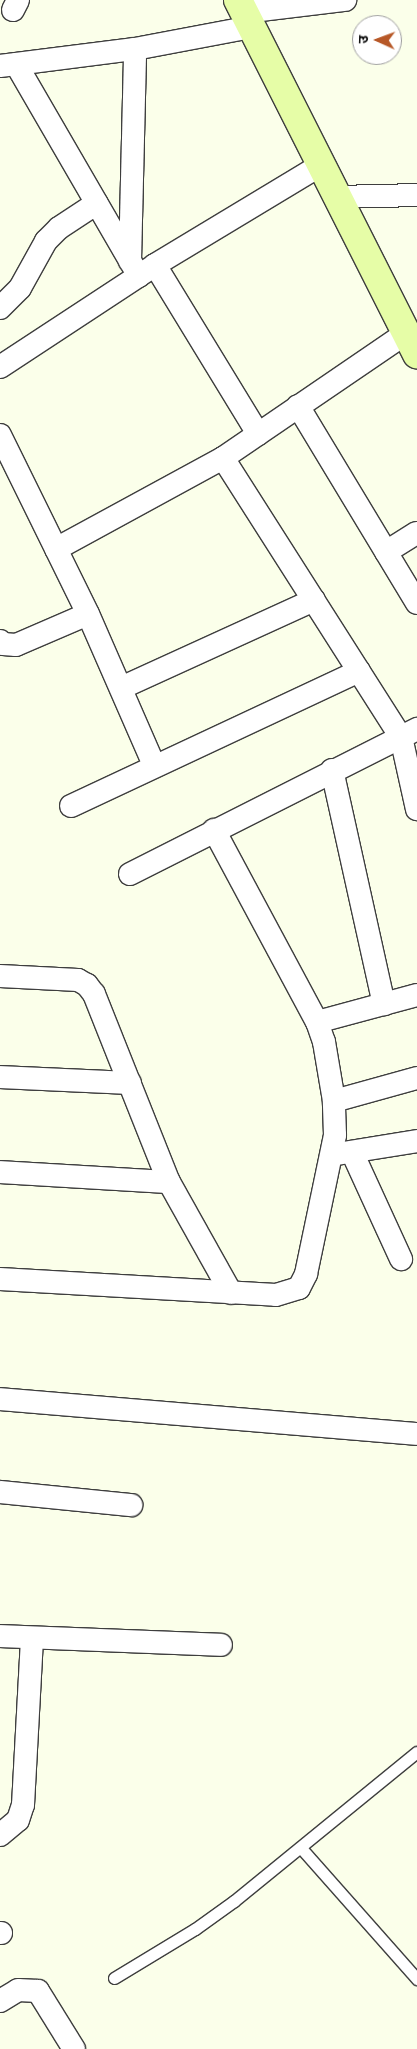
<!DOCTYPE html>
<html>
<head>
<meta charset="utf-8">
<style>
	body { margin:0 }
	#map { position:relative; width:417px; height:2049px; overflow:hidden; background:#fbffea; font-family:"Crimson Pro","Noto Sans Devanagari",serif }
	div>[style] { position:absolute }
	.roads { filter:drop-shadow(1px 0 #3e3e3e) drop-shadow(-1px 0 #3e3e3e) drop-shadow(0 1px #3e3e3e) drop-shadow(0 -1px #3e3e3e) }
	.service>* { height:11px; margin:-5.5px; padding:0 5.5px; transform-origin:5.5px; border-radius:5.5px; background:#fff }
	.minor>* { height:22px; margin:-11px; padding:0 11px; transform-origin:11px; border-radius:11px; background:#fff }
	.secondary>* { height:28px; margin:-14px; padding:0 14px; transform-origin:14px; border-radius:14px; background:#e6fda7 }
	span { translate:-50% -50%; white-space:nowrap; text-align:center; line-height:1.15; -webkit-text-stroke:5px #fff; paint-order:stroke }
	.north { position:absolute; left:352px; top:15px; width:50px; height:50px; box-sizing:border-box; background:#fff; border:1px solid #9d9d9d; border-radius:50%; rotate:272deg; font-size:14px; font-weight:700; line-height:20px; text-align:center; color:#0b0b0b }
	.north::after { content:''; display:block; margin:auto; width:18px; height:22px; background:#b75827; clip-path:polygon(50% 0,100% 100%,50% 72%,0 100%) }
</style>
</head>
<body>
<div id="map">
	<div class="roads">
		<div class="service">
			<i style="left:301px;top:1848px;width:175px;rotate:48.5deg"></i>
			<i style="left:114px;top:1978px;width:95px;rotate:-31.2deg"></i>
			<i style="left:195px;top:1929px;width:48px;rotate:-35.7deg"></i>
			<i style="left:234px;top:1901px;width:236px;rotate:-39.2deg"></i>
		</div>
		<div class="minor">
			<i style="left:13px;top:10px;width:11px;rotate:-63deg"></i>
			<i style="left:244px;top:12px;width:102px;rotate:-6.8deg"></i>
			<i style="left:16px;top:64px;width:245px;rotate:59.9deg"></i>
			<i style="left:0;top:66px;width:136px;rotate:-7.2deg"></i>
			<i style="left:135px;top:49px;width:118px;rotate:-10.7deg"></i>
			<i style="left:337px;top:197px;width:80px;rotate:-1.4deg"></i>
			<i style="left:130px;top:261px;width:212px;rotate:-88.6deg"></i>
			<i style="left:155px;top:265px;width:198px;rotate:58.6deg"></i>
			<i style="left:0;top:308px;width:28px;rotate:-45deg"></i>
			<i style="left:20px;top:288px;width:54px;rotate:-61deg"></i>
			<i style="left:46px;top:241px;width:18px;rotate:-45deg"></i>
			<i style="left:59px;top:228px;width:45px;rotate:-33.3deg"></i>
			<i style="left:0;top:367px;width:186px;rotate:-33.3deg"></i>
			<i style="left:155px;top:265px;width:194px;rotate:-31.1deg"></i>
			<i style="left:298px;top:406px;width:230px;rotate:58.9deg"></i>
			<i style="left:0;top:435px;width:199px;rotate:63.8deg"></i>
			<i style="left:88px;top:614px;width:165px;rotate:66.4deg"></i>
			<i style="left:223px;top:458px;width:331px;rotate:57.5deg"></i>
			<i style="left:401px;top:737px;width:74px;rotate:77.5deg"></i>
			<i style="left:56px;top:549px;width:190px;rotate:-28.6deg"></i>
			<i style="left:223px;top:458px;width:222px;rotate:-34.3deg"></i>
			<i style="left:386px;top:552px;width:36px;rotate:-32deg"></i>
			<i style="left:0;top:641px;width:4px;rotate:45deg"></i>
			<i style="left:3px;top:644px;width:13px;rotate:4deg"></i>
			<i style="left:16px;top:645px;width:78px;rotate:-23.3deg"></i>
			<i style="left:121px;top:688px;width:212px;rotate:-24.5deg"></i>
			<i style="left:332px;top:770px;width:240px;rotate:77.5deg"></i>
			<i style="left:71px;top:806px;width:318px;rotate:-25.1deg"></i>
			<i style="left:130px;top:874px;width:322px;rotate:-26.8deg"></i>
			<i style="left:0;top:976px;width:78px;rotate:2.9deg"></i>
			<i style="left:78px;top:980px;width:10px;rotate:29deg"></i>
			<i style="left:87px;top:985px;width:11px;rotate:52deg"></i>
			<i style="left:94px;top:994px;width:202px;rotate:68.3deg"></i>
			<i style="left:169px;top:1182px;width:127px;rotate:60.8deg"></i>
			<i style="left:317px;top:1022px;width:104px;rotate:-15.1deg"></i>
			<i style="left:0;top:1077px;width:130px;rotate:2.6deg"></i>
			<i style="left:334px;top:1101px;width:86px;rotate:-15.5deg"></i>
			<i style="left:352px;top:1152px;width:118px;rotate:65.4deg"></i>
			<i style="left:337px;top:1154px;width:81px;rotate:-9.2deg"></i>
			<i style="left:0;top:1172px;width:169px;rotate:3.4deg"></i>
			<i style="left:0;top:1279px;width:276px;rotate:3.3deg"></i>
			<i style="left:276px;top:1295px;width:24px;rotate:-17deg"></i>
			<i style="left:299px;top:1288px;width:16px;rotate:-63deg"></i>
			<i style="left:306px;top:1274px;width:142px;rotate:-78.2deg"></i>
			<i style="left:335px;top:1135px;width:34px;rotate:-92deg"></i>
			<i style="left:334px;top:1101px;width:60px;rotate:-99.6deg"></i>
			<i style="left:324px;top:1042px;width:21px;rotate:-109deg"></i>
			<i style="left:317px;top:1022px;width:218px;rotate:-118.2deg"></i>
			<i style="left:0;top:1399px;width:418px;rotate:4.8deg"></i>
			<i style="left:0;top:1492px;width:132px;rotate:5.7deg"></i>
			<i style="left:0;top:1636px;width:221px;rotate:2.3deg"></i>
			<i style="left:0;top:1835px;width:23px;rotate:-40deg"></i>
			<i style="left:18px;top:1820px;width:16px;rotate:-72deg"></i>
			<i style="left:23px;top:1805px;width:167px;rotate:-86.9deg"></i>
			<i style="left:0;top:1933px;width:1px"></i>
			<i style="left:0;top:2001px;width:21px;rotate:-31deg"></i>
			<i style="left:18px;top:1990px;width:20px;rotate:3deg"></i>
			<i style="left:38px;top:1991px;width:68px;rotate:58.2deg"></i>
		</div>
		<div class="secondary">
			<i style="left:238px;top:0;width:397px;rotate:63.2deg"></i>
		</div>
	</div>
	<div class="north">उ</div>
</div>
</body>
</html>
